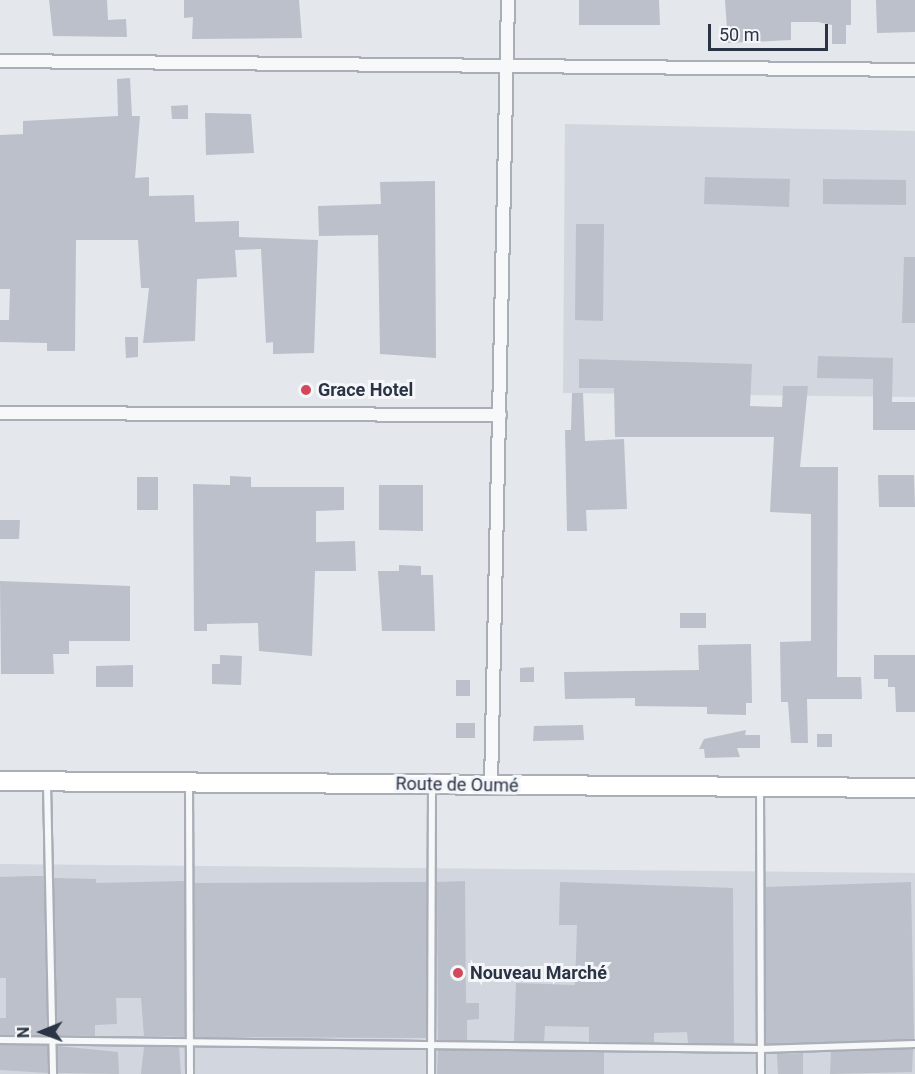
<!DOCTYPE html>
<html>
<head>
<meta charset="utf-8">
<style>
	body { margin:0 }
	#map { position:relative; width:915px; height:1074px; overflow:hidden; background:#e4e7ec; font-family:Roboto,sans-serif }
	div>[style] { position:absolute }
	.built>* { inset:0; background:#d2d6de }
	.building>* { inset:0; background:#bbc0ca }
	.roads { filter:drop-shadow(2px 0 #a9aeb7) drop-shadow(-2px 0 #a9aeb7) drop-shadow(0 2px #a9aeb7) drop-shadow(0 -2px #a9aeb7) }
	.lane>* { height:6px; margin:-3px; padding:0 3px; transform-origin:3px; border-radius:3px; background:#f7f8fa }
	.street>* { height:12px; margin:-6px; padding:0 6px; transform-origin:6px; border-radius:6px; background:#f7f8fa }
	.secondary>* { height:18px; margin:-9px; padding:0 9px; transform-origin:9px; border-radius:9px; background:#fff }
	.dots>* { width:16px; height:16px; translate:-50% -50%; box-sizing:border-box; border:3px solid #f4f6f9; border-radius:50% }
	span { translate:-50% -50%; white-space:nowrap; text-align:center; line-height:1.15; -webkit-text-stroke:6px #f4f6f9; paint-order:stroke }
	.poi-label { font-size:18px; color:#2b3445; font-weight:700 }
	.left { translate:0 -50%; text-align:left }
	.street-label { font-size:18px; color:#2b3445 }
	.north { position:absolute; left:12px; top:1002px; width:60px; height:60px; -webkit-text-stroke:4px #f4f6f9; paint-order:stroke; rotate:269deg; font-size:16px; font-weight:700; line-height:24px; text-align:center; color:#2b3445 }
	.north::after { content:''; display:block; margin:auto; width:21px; height:27px; background:#2b3445; clip-path:polygon(50% 0,100% 100%,50% 72%,0 100%) }
	.scale { position:absolute; left:708px; top:24px; width:120px; height:27px; box-sizing:border-box; border:3px solid #2b3445; border-top:0; padding-left:8px; font-size:18px; line-height:21px; white-space:nowrap; color:#2b3445; -webkit-text-stroke:4px #f4f6f9; paint-order:stroke }
</style>
</head>
<body>
<div id="map">
	<div class="built">
		<i style="clip-path:polygon(565px 124px,915px 131px,915px 397px,563px 393px)"></i>
		<i style="clip-path:polygon(0 864px,915px 873px,915px 1074px,0 1074px)"></i>
	</div>
	<div class="building">
		<i style="clip-path:polygon(49px 0,107px 0,108px 20px,126px 19px,127px 37px,53px 36px)"></i>
		<i style="clip-path:polygon(184px 0,299px 0,302px 38px,192px 39px,193px 17px,184px 18px)"></i>
		<i style="clip-path:polygon(579px 0,659px 0,660px 25px,579px 25px)"></i>
		<i style="clip-path:polygon(725px 0,851px 0,851px 25px,846px 25px,846px 44px,832px 44px,832px 25px,818px 22px,791px 22px,791px 40px,728px 43px)"></i>
		<i style="clip-path:polygon(876px 0,915px 0,915px 32px,877px 33px)"></i>
		<i style="clip-path:polygon(130px 78px,132px 116px,140px 116px,135px 178px,149px 177px,149px 196px,194px 195px,195px 222px,239px 221px,239px 237px,318px 240px,314px 353px,273px 354px,273px 342px,266px 343px,261px 249px,235px 250px,237px 277px,197px 279px,195px 341px,143px 343px,149px 288px,141px 288px,138px 240px,76px 240px,75px 351px,47px 351px,47px 343px,0 342px,0 320px,9px 320px,10px 289px,0 289px,0 135px,23px 134px,23px 121px,118px 116px,117px 79px)"></i>
		<i style="clip-path:polygon(188px 105px,188px 119px,172px 119px,171px 106px)"></i>
		<i style="clip-path:polygon(205px 113px,251px 114px,254px 153px,206px 155px)"></i>
		<i style="clip-path:polygon(705px 177px,790px 179px,789px 207px,704px 204px)"></i>
		<i style="clip-path:polygon(823px 179px,906px 180px,906px 205px,823px 204px)"></i>
		<i style="clip-path:polygon(435px 181px,436px 358px,380px 354px,378px 235px,319px 236px,318px 206px,381px 204px,380px 182px)"></i>
		<i style="clip-path:polygon(576px 224px,604px 224px,603px 321px,575px 320px)"></i>
		<i style="clip-path:polygon(904px 257px,915px 257px,915px 323px,902px 323px)"></i>
		<i style="clip-path:polygon(125px 337px,138px 337px,138px 357px,126px 358px)"></i>
		<i style="clip-path:polygon(818px 356px,893px 358px,892px 402px,915px 402px,915px 430px,873px 430px,873px 379px,817px 378px)"></i>
		<i style="clip-path:polygon(579px 359px,752px 364px,750px 406px,782px 407px,783px 386px,808px 386px,800px 467px,838px 467px,837px 677px,861px 677px,862px 699px,807px 699px,808px 743px,791px 743px,788px 702px,781px 702px,780px 642px,811px 641px,811px 514px,770px 512px,774px 437px,615px 437px,614px 388px,579px 388px)"></i>
		<i style="clip-path:polygon(572px 393px,583px 393px,585px 441px,624px 439px,627px 509px,586px 510px,587px 531px,567px 531px,565px 430px,571px 430px)"></i>
		<i style="clip-path:polygon(878px 475px,914px 475px,915px 507px,879px 507px)"></i>
		<i style="clip-path:polygon(230px 476px,251px 477px,251px 487px,344px 487px,344px 510px,316px 511px,316px 542px,355px 541px,356px 571px,315px 571px,312px 656px,259px 651px,258px 623px,207px 624px,207px 631px,194px 631px,193px 484px,230px 485px)"></i>
		<i style="clip-path:polygon(137px 477px,158px 477px,158px 510px,137px 510px)"></i>
		<i style="clip-path:polygon(379px 485px,423px 485px,423px 531px,379px 530px)"></i>
		<i style="clip-path:polygon(0 520px,20px 520px,19px 539px,0 539px)"></i>
		<i style="clip-path:polygon(399px 565px,421px 566px,421px 575px,433px 575px,435px 631px,382px 631px,378px 571px,399px 571px)"></i>
		<i style="clip-path:polygon(0 581px,130px 586px,130px 641px,69px 641px,69px 654px,53px 654px,54px 674px,1px 674px)"></i>
		<i style="clip-path:polygon(680px 613px,706px 613px,706px 628px,680px 628px)"></i>
		<i style="clip-path:polygon(751px 644px,752px 703px,746px 703px,746px 715px,707px 714px,707px 707px,635px 706px,635px 698px,565px 699px,564px 672px,699px 670px,698px 645px)"></i>
		<i style="clip-path:polygon(220px 655px,242px 656px,241px 685px,212px 684px,212px 664px,220px 664px)"></i>
		<i style="clip-path:polygon(874px 655px,915px 655px,915px 712px,896px 712px,895px 687px,888px 687px,888px 679px,874px 679px)"></i>
		<i style="clip-path:polygon(133px 665px,133px 687px,96px 687px,96px 666px)"></i>
		<i style="clip-path:polygon(534px 667px,534px 682px,520px 682px,520px 668px)"></i>
		<i style="clip-path:polygon(456px 680px,470px 680px,470px 696px,456px 696px)"></i>
		<i style="clip-path:polygon(456px 723px,475px 723px,475px 738px,456px 738px)"></i>
		<i style="clip-path:polygon(583px 725px,584px 740px,533px 741px,534px 726px)"></i>
		<i style="clip-path:polygon(746px 730px,745px 735px,760px 735px,760px 748px,737px 748px,740px 757px,705px 758px,704px 749px,699px 749px,704px 739px)"></i>
		<i style="clip-path:polygon(817px 734px,832px 734px,832px 747px,817px 747px)"></i>
		<i style="clip-path:polygon(32px 876px,44px 876px,47px 1035px,0 1035px,0 1018px,6px 1018px,6px 978px,0 978px,0 877px)"></i>
		<i style="clip-path:polygon(54px 878px,96px 879px,96px 883px,184px 881px,185px 1037px,144px 1036px,141px 998px,116px 998px,117px 1024px,95px 1025px,95px 1036px,57px 1035px)"></i>
		<i style="clip-path:polygon(465px 881px,466px 1003px,479px 1003px,479px 1019px,467px 1020px,467px 1040px,438px 1040px,437px 882px)"></i>
		<i style="clip-path:polygon(426px 882px,426px 1038px,195px 1037px,195px 883px)"></i>
		<i style="clip-path:polygon(560px 882px,733px 888px,734px 1043px,688px 1043px,687px 1032px,654px 1033px,654px 1042px,589px 1042px,589px 1027px,545px 1026px,544px 1041px,514px 1041px,516px 983px,575px 985px,577px 925px,559px 925px)"></i>
		<i style="clip-path:polygon(911px 882px,914px 1039px,766px 1044px,766px 887px)"></i>
		<i style="clip-path:polygon(0 1045px,47px 1046px,48px 1073px,0 1070px)"></i>
		<i style="clip-path:polygon(58px 1046px,118px 1052px,119px 1074px,58px 1073px)"></i>
		<i style="clip-path:polygon(144px 1047px,179px 1047px,181px 1074px,141px 1074px)"></i>
		<i style="clip-path:polygon(913px 1049px,912px 1072px,830px 1074px,831px 1052px)"></i>
		<i style="clip-path:polygon(438px 1050px,604px 1052px,604px 1074px,437px 1074px)"></i>
		<i style="clip-path:polygon(803px 1053px,803px 1074px,778px 1074px,777px 1054px)"></i>
	</div>
	<div class="roads">
		<div class="lane">
			<i style="left:47px;top:784px;width:290px;rotate:88.8deg"></i>
			<i style="left:189px;top:786px;width:288px;rotate:89.8deg"></i>
			<i style="left:760px;top:788px;width:286px;rotate:89.8deg"></i>
			<i style="left:0;top:1040px;width:761px;rotate:0.68deg"></i>
			<i style="left:761px;top:1049px;width:154px;rotate:-1.9deg"></i>
			<i style="left:431px;top:1074px;width:287px;rotate:-89.8deg"></i>
		</div>
		<div class="street">
			<i style="left:0;top:61px;width:915px;rotate:0.56deg"></i>
			<i style="left:0;top:413px;width:500px;rotate:0.23deg"></i>
			<i style="left:491px;top:785px;width:785px;rotate:-88.76deg"></i>
		</div>
		<div class="secondary">
			<i style="left:0;top:781px;width:915px;rotate:0.44deg"></i>
		</div>
	</div>
	<div class="dots">
		<i style="left:306px;top:390px;background:#d1495b"></i>
		<i style="left:458px;top:973px;background:#d1495b"></i>
	</div>
	<div class="poi-label">
		<span class="left" style="left:318px;top:390px">Grace Hotel</span>
		<span class="left" style="left:470px;top:973px">Nouveau Marché</span>
	</div>
	<div class="street-label">
		<span style="left:457px;top:785px;rotate:1deg">Route de Oumé</span>
	</div>
	<div class="north">N</div>
	<div class="scale">50 m</div>
</div>
</body>
</html>
